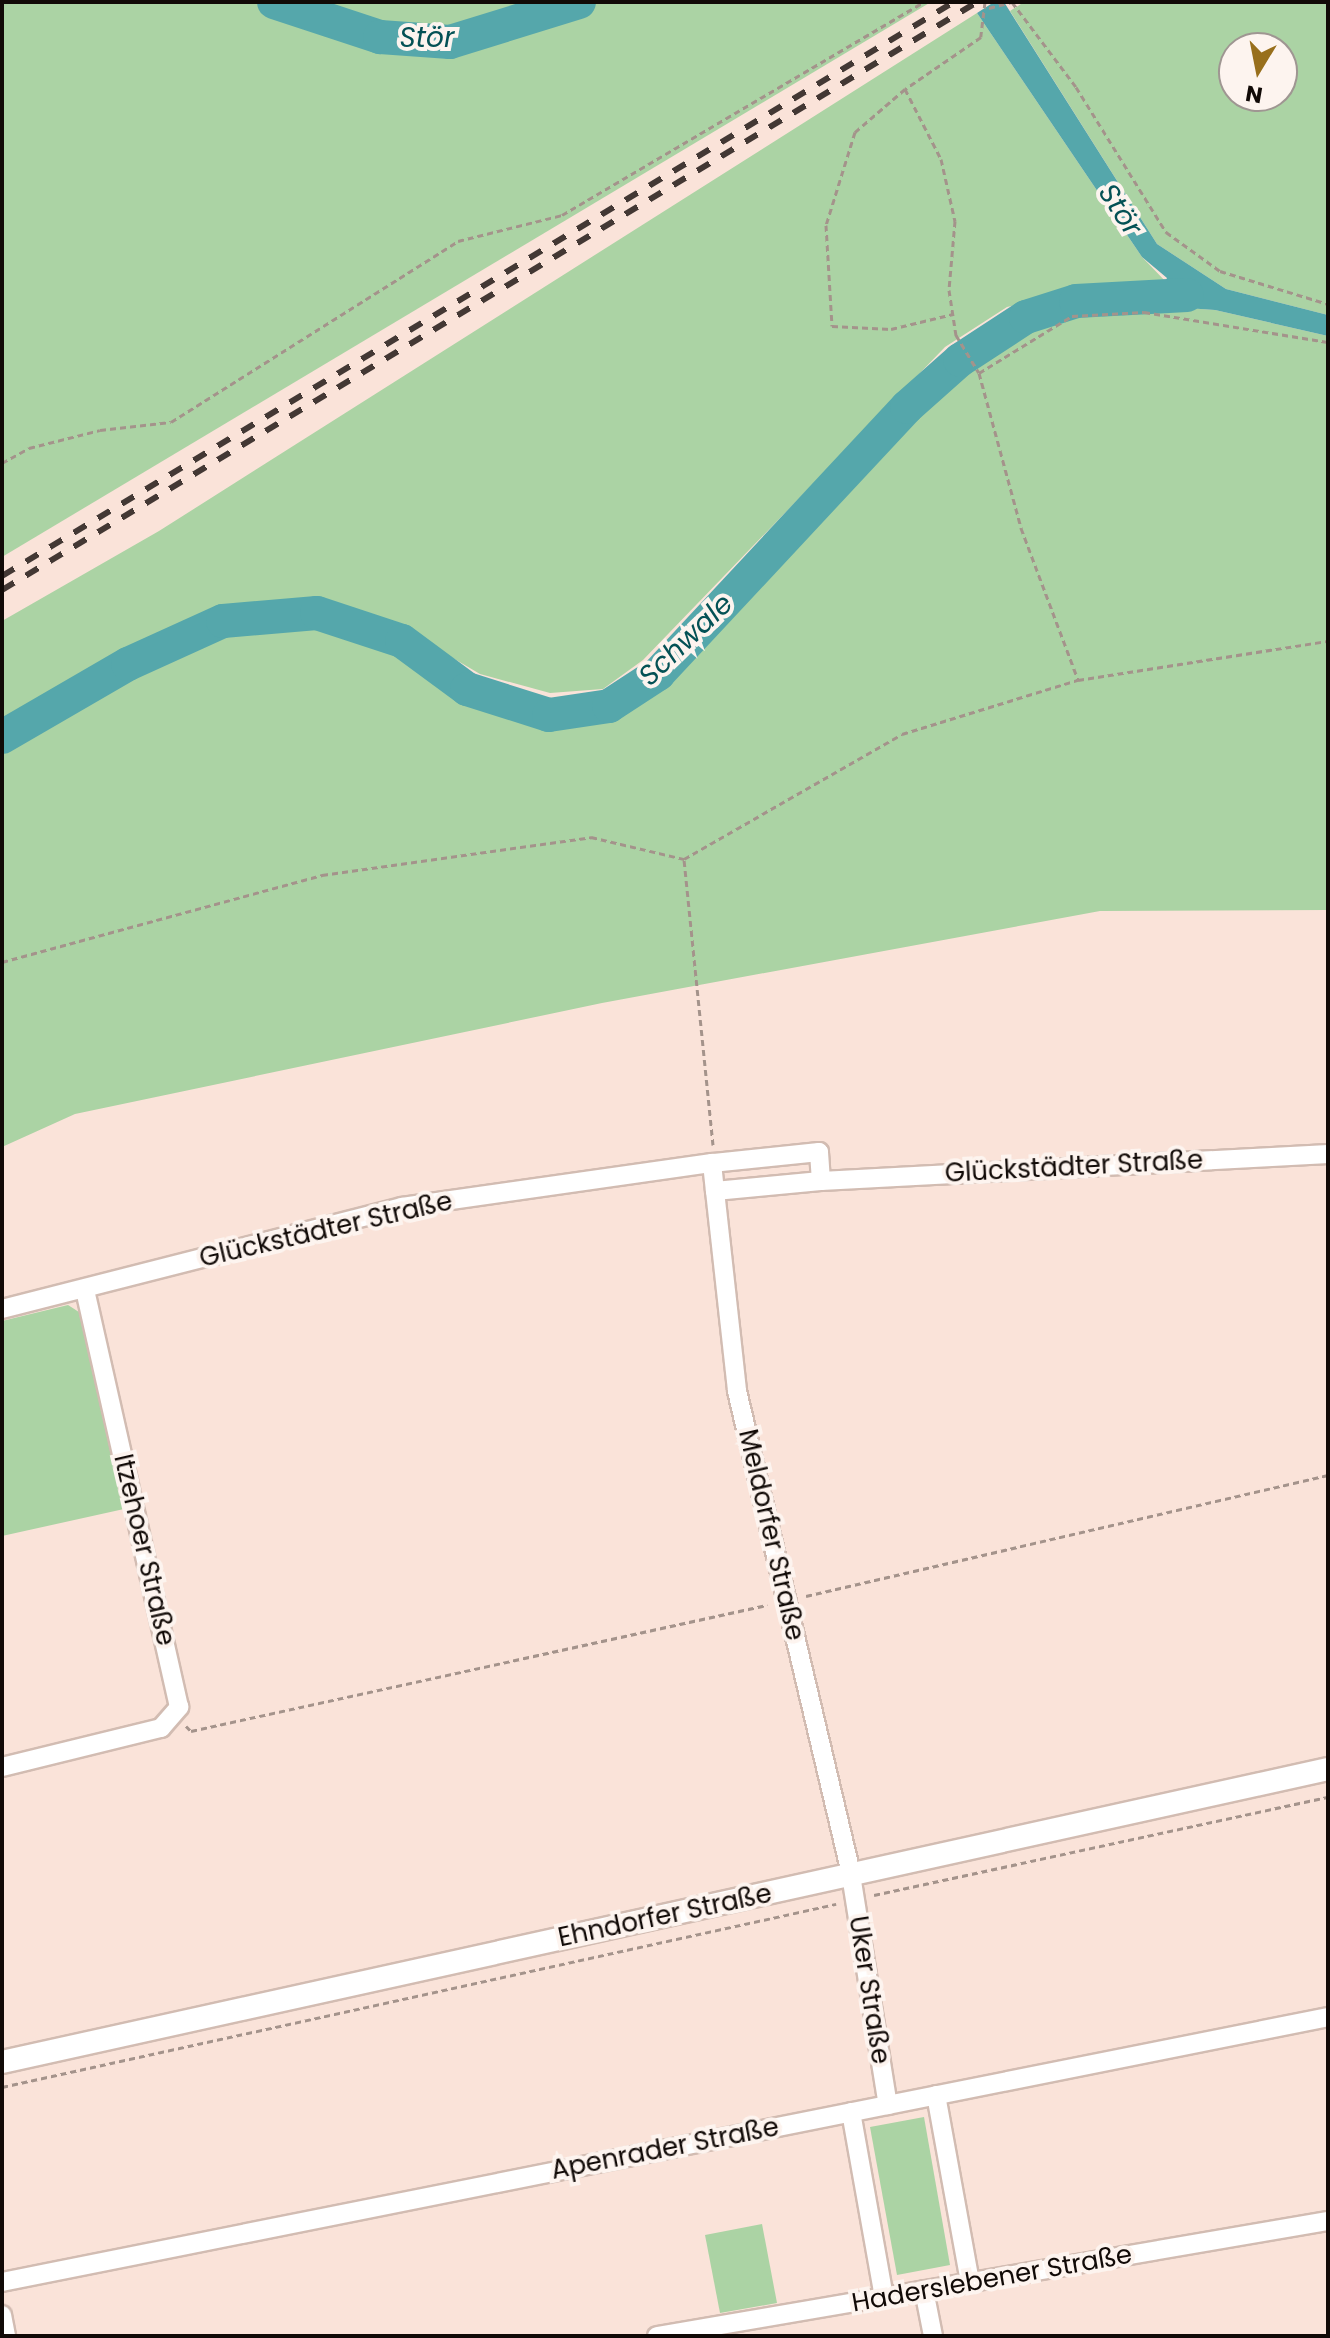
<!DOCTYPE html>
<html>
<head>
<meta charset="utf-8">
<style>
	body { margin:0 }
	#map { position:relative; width:1330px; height:2338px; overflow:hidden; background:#fae3d9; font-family:Poppins,sans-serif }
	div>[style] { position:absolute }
	.green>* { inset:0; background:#abd3a4 }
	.water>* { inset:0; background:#55a7ab }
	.river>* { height:34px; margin:-17px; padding:0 17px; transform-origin:17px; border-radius:17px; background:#55a7ab }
	.path>* { height:3px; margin-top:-1.5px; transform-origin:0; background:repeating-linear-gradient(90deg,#a4938b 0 6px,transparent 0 10px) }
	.roads { filter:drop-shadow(2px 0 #d2bcb2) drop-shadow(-2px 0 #d2bcb2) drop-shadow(0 2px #d2bcb2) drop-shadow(0 -2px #d2bcb2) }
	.minor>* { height:18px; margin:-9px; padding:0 9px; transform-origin:9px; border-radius:9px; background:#fff }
	.tertiary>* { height:22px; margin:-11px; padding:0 11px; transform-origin:11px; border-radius:11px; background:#fff }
	.rail>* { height:6px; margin-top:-3px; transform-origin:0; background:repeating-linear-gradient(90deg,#433834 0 14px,transparent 0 28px) }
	span { translate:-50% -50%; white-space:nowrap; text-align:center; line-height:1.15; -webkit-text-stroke:8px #fdf4ef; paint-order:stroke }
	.street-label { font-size:26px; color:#110a07 }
	.water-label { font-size:28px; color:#045155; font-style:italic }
	.frame { position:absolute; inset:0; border:4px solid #110a07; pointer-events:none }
	.north { position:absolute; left:1218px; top:32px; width:80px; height:80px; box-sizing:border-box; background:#fdf4ef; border:2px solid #9f9692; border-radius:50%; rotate:190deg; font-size:22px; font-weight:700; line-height:32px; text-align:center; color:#110a07 }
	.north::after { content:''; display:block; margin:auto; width:28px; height:36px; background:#986f1c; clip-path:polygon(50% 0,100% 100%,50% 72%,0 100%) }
</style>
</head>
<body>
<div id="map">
	<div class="green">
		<i style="clip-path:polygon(2px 2px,931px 2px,2px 557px)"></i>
		<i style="clip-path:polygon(evenodd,1024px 2px,1328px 2px,1328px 315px,1226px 289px,1157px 244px,1010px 11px,1024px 2px,1234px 48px,1282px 48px,1282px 96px,1234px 96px,1234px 48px)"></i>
		<i style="clip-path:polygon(977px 13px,1142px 257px,1168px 284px,1106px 285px,1007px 307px,945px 347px,643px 660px,603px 689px,550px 693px,480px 674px,407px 631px,320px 600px,317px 613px,402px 641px,467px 689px,548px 715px,609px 706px,658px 674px,907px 407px,960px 360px,975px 363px,1019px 333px,1070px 312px,1143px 305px,1215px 310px,1328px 336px,1328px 910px,1100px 911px,602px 1003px,75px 1114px,2px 1147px,2px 621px,159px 531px)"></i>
		<i style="clip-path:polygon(68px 1305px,82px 1314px,124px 1509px,2px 1536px,2px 1321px)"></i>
		<i style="clip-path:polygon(924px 2117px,950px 2265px,897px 2275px,870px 2127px)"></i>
		<i style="clip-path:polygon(762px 2224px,777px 2303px,720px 2313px,705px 2235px)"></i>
	</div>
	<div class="water">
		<i style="clip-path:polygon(994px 2px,1004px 2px,1157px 244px,1226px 289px,1328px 315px,1328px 336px,1215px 310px,1143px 305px,1140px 286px,1163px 286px,1167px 278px,1142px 257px,977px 13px)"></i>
	</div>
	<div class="river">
		<i style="left:274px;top:2px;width:112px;rotate:18.3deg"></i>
		<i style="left:380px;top:37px;width:70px;rotate:4.1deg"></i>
		<i style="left:450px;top:42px;width:135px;rotate:-17.2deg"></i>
		<i style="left:2px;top:737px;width:146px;rotate:-30.1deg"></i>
		<i style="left:128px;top:664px;width:104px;rotate:-24.4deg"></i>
		<i style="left:223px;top:621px;width:94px;rotate:-4.9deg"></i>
		<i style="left:317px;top:613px;width:89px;rotate:18.2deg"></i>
		<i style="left:402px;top:641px;width:81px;rotate:36.4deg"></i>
		<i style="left:467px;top:689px;width:86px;rotate:17.6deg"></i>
		<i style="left:549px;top:715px;width:61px;rotate:-8.5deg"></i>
		<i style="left:609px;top:706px;width:59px;rotate:-33.1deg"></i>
		<i style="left:658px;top:674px;width:365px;rotate:-47deg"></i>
		<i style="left:907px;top:407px;width:71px;rotate:-41.6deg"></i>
		<i style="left:960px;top:360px;width:79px;rotate:-33.1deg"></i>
		<i style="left:1026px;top:317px;width:52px;rotate:-17.7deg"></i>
		<i style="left:1076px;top:301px;width:111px;rotate:-3.1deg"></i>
	</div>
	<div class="path">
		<i style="left:985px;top:2px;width:35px;rotate:97deg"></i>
		<i style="left:981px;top:37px;width:92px;rotate:145.6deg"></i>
		<i style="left:905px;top:89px;width:79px;rotate:62.8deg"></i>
		<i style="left:941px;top:159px;width:64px;rotate:77.3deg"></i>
		<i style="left:955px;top:221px;width:69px;rotate:95deg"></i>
		<i style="left:949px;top:290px;width:46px;rotate:81.2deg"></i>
		<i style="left:956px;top:335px;width:44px;rotate:58.8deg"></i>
		<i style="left:979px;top:373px;width:161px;rotate:74.8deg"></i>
		<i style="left:1021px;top:528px;width:162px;rotate:69.4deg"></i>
		<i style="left:1012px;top:2px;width:106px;rotate:53deg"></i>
		<i style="left:1076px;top:87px;width:171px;rotate:58.2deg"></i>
		<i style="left:1166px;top:232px;width:67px;rotate:35.8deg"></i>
		<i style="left:1220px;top:271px;width:113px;rotate:17deg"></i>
		<i style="left:989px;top:8px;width:24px;rotate:-15deg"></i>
		<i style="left:905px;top:89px;width:66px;rotate:139.3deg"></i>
		<i style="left:855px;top:132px;width:97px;rotate:107.3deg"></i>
		<i style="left:826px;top:225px;width:101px;rotate:86.6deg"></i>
		<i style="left:832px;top:326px;width:59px;rotate:2.9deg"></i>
		<i style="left:891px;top:329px;width:64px;rotate:-13.6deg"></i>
		<i style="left:979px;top:373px;width:109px;rotate:-31.5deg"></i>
		<i style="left:1072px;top:316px;width:72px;rotate:-3.2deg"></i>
		<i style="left:1144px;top:312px;width:186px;rotate:9.3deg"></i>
		<i style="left:2px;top:463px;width:31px;rotate:-29deg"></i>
		<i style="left:29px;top:448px;width:73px;rotate:-14.2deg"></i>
		<i style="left:100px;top:430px;width:71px;rotate:-6.4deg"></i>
		<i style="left:171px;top:422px;width:339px;rotate:-32.2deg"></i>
		<i style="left:458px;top:241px;width:107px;rotate:-14deg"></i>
		<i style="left:562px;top:215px;width:419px;rotate:-30.5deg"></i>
		<i style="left:2px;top:962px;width:332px;rotate:-15.2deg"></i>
		<i style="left:322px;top:875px;width:272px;rotate:-8deg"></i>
		<i style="left:591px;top:837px;width:96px;rotate:13.3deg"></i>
		<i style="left:713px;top:1145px;width:287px;rotate:-95.8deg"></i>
		<i style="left:684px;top:859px;width:251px;rotate:-29.8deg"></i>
		<i style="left:902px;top:734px;width:184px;rotate:-17.1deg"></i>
		<i style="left:1078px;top:680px;width:253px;rotate:-8.9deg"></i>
		<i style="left:806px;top:1596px;width:536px;rotate:-13.05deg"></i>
		<i style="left:186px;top:1726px;width:7px;rotate:45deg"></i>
		<i style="left:191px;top:1731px;width:590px;rotate:-12.34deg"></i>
		<i style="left:874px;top:1895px;width:464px;rotate:-12.2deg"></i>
		<i style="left:2px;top:2087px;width:854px;rotate:-12.38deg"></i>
	</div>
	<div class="roads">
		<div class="minor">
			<i style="left:821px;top:1181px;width:508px;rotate:-3.05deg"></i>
			<i style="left:715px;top:1191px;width:106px;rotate:-5.4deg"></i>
			<i style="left:821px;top:1181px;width:29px;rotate:-94deg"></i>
			<i style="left:819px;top:1152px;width:108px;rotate:174.1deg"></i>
			<i style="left:712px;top:1163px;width:28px;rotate:84deg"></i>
			<i style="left:715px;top:1191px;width:201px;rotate:83.7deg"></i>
			<i style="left:737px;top:1391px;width:497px;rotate:76.7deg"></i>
			<i style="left:851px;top:1875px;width:233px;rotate:80.9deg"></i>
			<i style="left:2px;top:1309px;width:413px;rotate:-14.3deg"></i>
			<i style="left:402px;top:1207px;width:313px;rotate:-8.1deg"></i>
			<i style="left:2px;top:1767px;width:164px;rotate:-13.8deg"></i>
			<i style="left:161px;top:1728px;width:28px;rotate:-49deg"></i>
			<i style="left:179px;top:1707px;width:428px;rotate:-102.7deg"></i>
			<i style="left:936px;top:2095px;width:190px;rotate:79.7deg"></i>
			<i style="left:851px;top:2112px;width:188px;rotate:79.9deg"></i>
			<i style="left:2px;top:2282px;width:1352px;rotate:-11.3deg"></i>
			<i style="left:924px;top:2290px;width:47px;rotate:78.9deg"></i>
			<i style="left:2px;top:2315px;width:21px;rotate:79deg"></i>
			<i style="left:657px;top:2336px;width:681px;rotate:-9.73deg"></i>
		</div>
		<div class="tertiary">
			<i style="left:2px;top:2062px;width:1358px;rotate:-12.46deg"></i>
		</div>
	</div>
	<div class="rail">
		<i style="left:2px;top:576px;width:1112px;rotate:-31.09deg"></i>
		<i style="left:2px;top:590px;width:1139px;rotate:-31.09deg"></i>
	</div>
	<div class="street-label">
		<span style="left:1074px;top:1167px;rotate:-3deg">Glückstädter Straße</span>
		<span style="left:326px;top:1230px;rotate:-13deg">Glückstädter Straße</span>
		<span style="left:771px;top:1535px;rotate:77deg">Meldorfer Straße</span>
		<span style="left:144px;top:1550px;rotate:77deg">Itzehoer Straße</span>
		<span style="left:665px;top:1916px;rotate:-12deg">Ehndorfer Straße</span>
		<span style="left:869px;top:1990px;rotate:81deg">Uker Straße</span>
		<span style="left:665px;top:2149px;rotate:-11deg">Apenrader Straße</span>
		<span style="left:992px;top:2279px;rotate:-10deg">Haderslebener Straße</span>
	</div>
	<div class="water-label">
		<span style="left:427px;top:38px">Stör</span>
		<span style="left:1120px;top:210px;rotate:57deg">Stör</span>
		<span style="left:686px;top:640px;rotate:-44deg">Schwale</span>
	</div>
	<div class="frame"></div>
	<div class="north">N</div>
</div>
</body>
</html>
